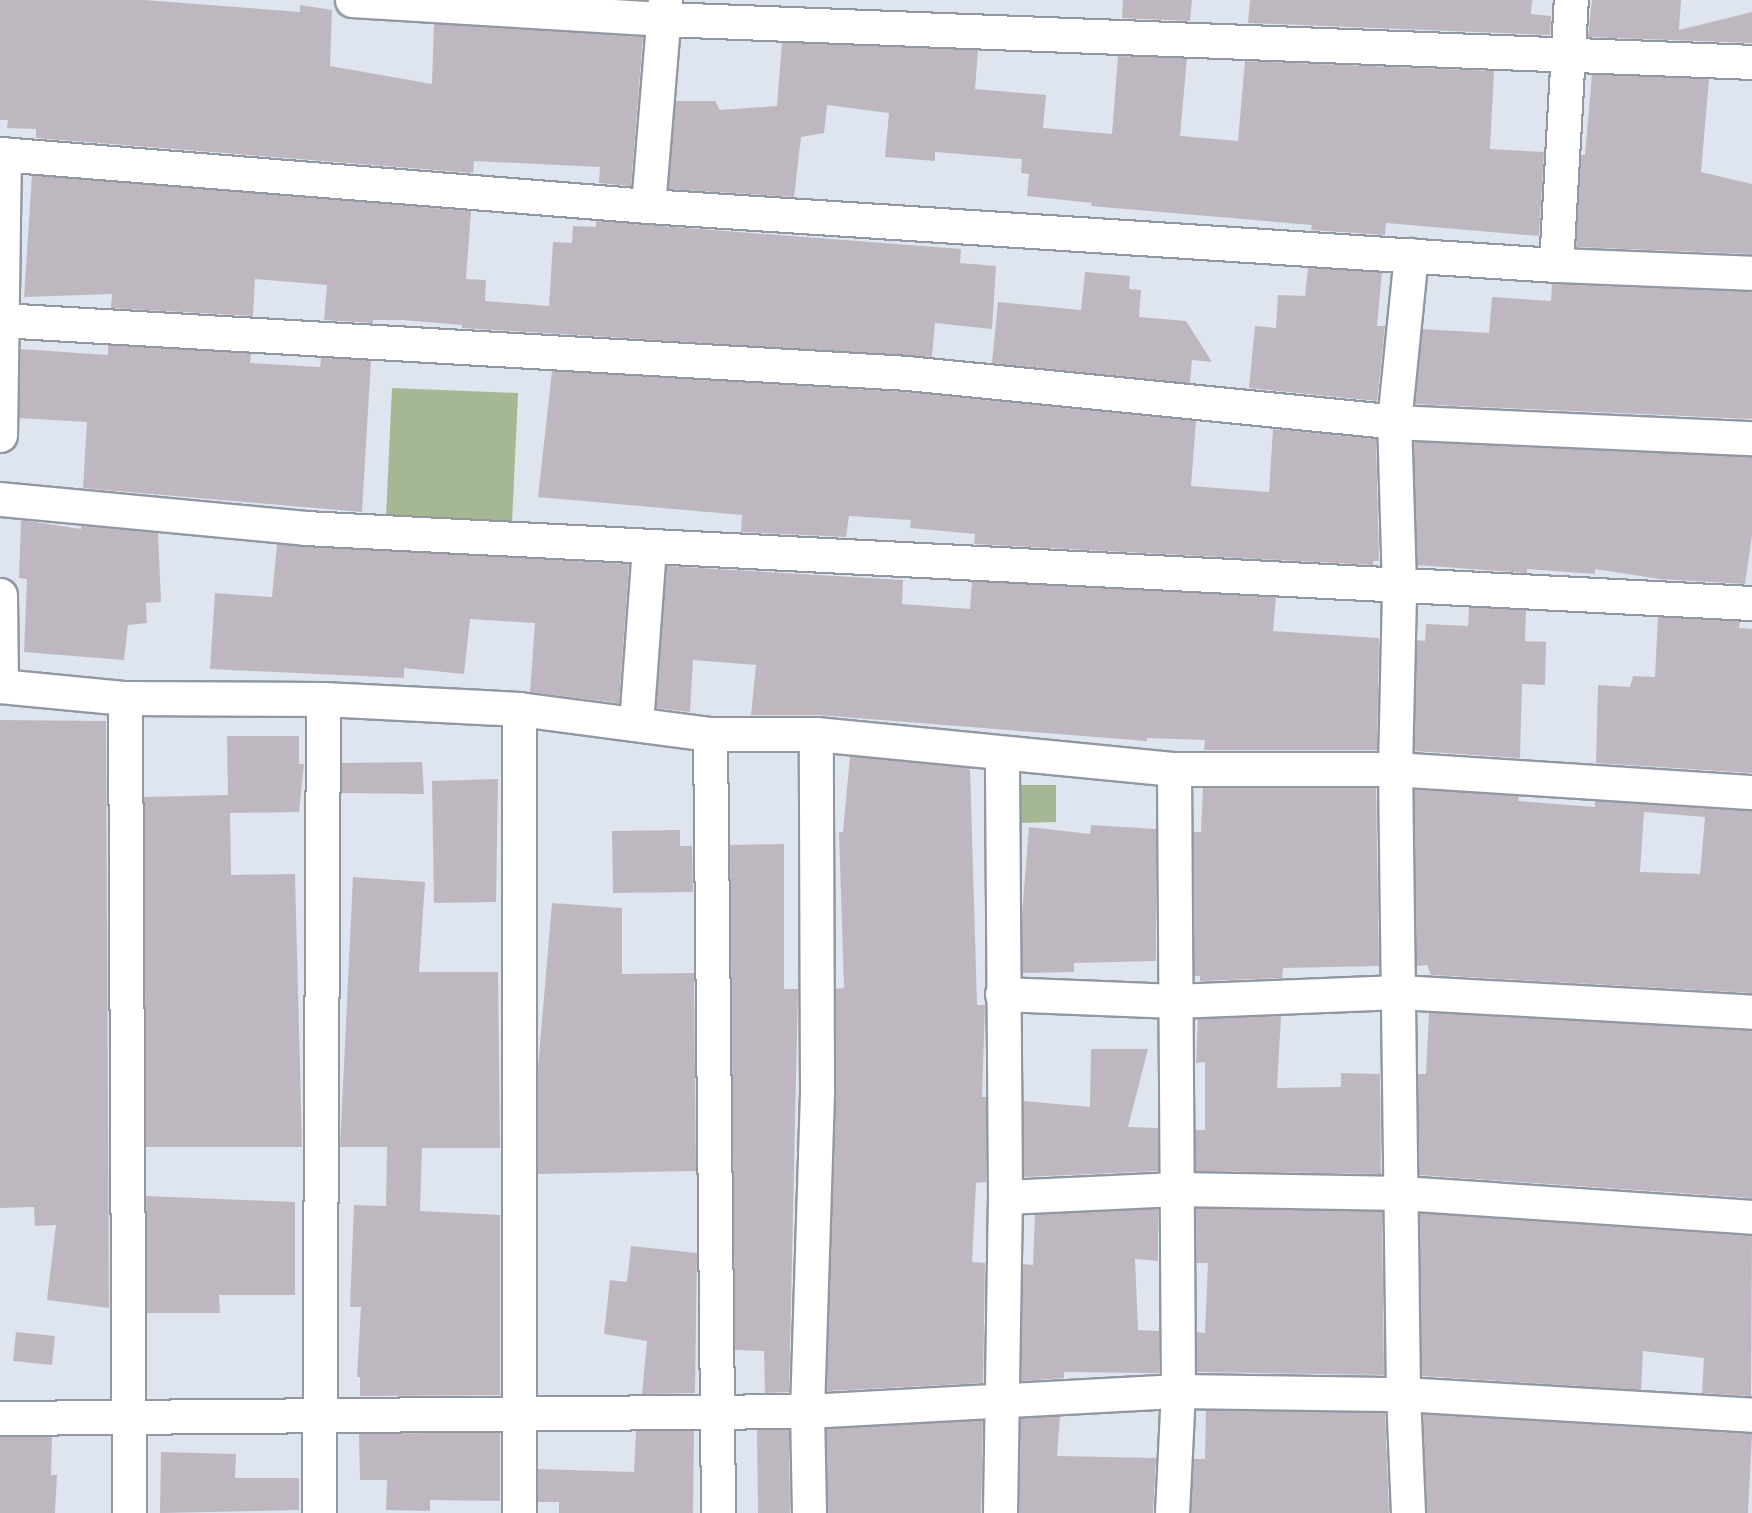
<!DOCTYPE html>
<html>
<head>
<meta charset="utf-8">
<style>
	body { margin:0 }
	#map { position:relative; width:1752px; height:1513px; overflow:hidden; background:#dee5ef; font-family:"Asap Condensed",sans-serif }
	div>[style] { position:absolute }
	.green>* { inset:0; background:#a6b893 }
	.building>* { inset:0; background:#bfb7c0 }
	.roads { filter:drop-shadow(2px 0 #9298a2) drop-shadow(-2px 0 #9298a2) drop-shadow(0 2px #9298a2) drop-shadow(0 -2px #9298a2) }
	.minor>* { height:33px; margin:-16.5px; padding:0 16.5px; transform-origin:16.5px; border-radius:16.5px; background:#fff }
	span { translate:-50% -50%; white-space:nowrap; text-align:center; line-height:1.15; -webkit-text-stroke:5px #dee5ef; paint-order:stroke }
</style>
</head>
<body>
<div id="map">
	<div class="green">
		<i style="clip-path:polygon(392px 388px,518px 393px,512px 523px,386px 517px)"></i>
		<i style="clip-path:polygon(1012px 785px,1056px 785px,1056px 822px,1011px 823px)"></i>
	</div>
	<div class="building">
		<i style="clip-path:polygon(0 0,144px 0,300px 12px,300px 5px,332px 10px,330px 66px,432px 84px,434px 24px,643px 37px,631px 186px,599px 183px,600px 167px,474px 161px,473px 173px,36px 138px,36px 129px,7px 128px,8px 120px,0 120px)"></i>
		<i style="clip-path:polygon(1123px 0,1192px 0,1190px 21px,1122px 18px)"></i>
		<i style="clip-path:polygon(1250px 0,1532px 0,1531px 14px,1551px 16px,1550px 35px,1248px 23px)"></i>
		<i style="clip-path:polygon(1592px 0,1681px 0,1679px 30px,1752px 12px,1752px 43px,1588px 37px)"></i>
		<i style="clip-path:polygon(782px 42px,978px 50px,975px 89px,1046px 95px,1043px 128px,1112px 134px,1118px 56px,1187px 58px,1180px 136px,1238px 141px,1245px 61px,1494px 71px,1490px 149px,1544px 152px,1539px 236px,1386px 223px,1385px 235px,1311px 230px,1312px 225px,1091px 206px,1092px 203px,1027px 196px,1029px 174px,1021px 173px,1022px 159px,935px 152px,935px 161px,885px 157px,889px 113px,827px 105px,824px 133px,801px 137px,794px 197px,668px 189px,675px 101px,715px 101px,720px 110px,777px 106px)"></i>
		<i style="clip-path:polygon(1592px 74px,1709px 79px,1701px 172px,1752px 184px,1752px 254px,1576px 247px,1581px 155px,1585px 155px)"></i>
		<i style="clip-path:polygon(32px 175px,471px 211px,466px 279px,486px 280px,485px 301px,549px 306px,553px 242px,572px 243px,573px 226px,596px 227px,596px 221px,961px 249px,960px 263px,996px 266px,992px 329px,935px 323px,932px 357px,462px 328px,462px 325px,403px 320px,373px 320px,373px 323px,324px 320px,327px 285px,255px 279px,253px 316px,111px 308px,112px 294px,24px 297px)"></i>
		<i style="clip-path:polygon(1308px 268px,1382px 272px,1377px 326px,1385px 326px,1377px 401px,1249px 388px,1255px 326px,1276px 328px,1278px 295px,1305px 296px)"></i>
		<i style="clip-path:polygon(1085px 272px,1130px 276px,1129px 289px,1141px 290px,1139px 317px,1186px 321px,1212px 362px,1192px 360px,1190px 383px,992px 363px,998px 302px,1081px 310px)"></i>
		<i style="clip-path:polygon(1552px 284px,1752px 292px,1752px 419px,1415px 404px,1422px 329px,1489px 333px,1492px 297px,1551px 301px)"></i>
		<i style="clip-path:polygon(108px 345px,251px 353px,250px 363px,320px 367px,321px 358px,371px 360px,362px 512px,83px 488px,87px 422px,19px 418px,20px 349px,108px 355px)"></i>
		<i style="clip-path:polygon(552px 371px,906px 392px,1196px 421px,1191px 486px,1269px 492px,1273px 429px,1376px 439px,1379px 561px,1373px 561px,1373px 565px,974px 544px,975px 534px,910px 528px,911px 520px,849px 516px,846px 537px,741px 532px,742px 515px,538px 497px)"></i>
		<i style="clip-path:polygon(1413px 442px,1752px 457px,1752px 535px,1745px 584px,1660px 579px,1595px 569px,1595px 574px,1527px 569px,1527px 573px,1417px 565px)"></i>
		<i style="clip-path:polygon(21px 520px,81px 529px,81px 526px,158px 533px,161px 602px,146px 603px,147px 623px,128px 625px,124px 660px,24px 652px,27px 579px,19px 578px)"></i>
		<i style="clip-path:polygon(277px 544px,629px 564px,619px 703px,530px 692px,535px 623px,470px 619px,464px 674px,404px 668px,404px 678px,210px 669px,215px 593px,272px 597px)"></i>
		<i style="clip-path:polygon(666px 566px,903px 580px,902px 604px,970px 609px,972px 581px,1276px 597px,1273px 631px,1379px 638px,1377px 750px,1204px 750px,1205px 740px,1147px 738px,1147px 741px,818px 715px,751px 715px,756px 665px,693px 660px,690px 712px,656px 708px)"></i>
		<i style="clip-path:polygon(1469px 607px,1526px 610px,1525px 641px,1546px 642px,1545px 685px,1522px 684px,1520px 758px,1414px 751px,1417px 640px,1425px 641px,1426px 624px,1468px 626px)"></i>
		<i style="clip-path:polygon(1658px 617px,1740px 621px,1739px 628px,1752px 629px,1752px 773px,1596px 763px,1598px 685px,1630px 687px,1633px 676px,1655px 677px)"></i>
		<i style="clip-path:polygon(0 720px,106px 721px,109px 1308px,47px 1300px,56px 1225px,35px 1226px,34px 1207px,0 1208px)"></i>
		<i style="clip-path:polygon(227px 736px,299px 736px,299px 764px,304px 764px,299px 812px,230px 813px,231px 875px,295px 874px,302px 1147px,146px 1147px,144px 797px,228px 795px)"></i>
		<i style="clip-path:polygon(850px 756px,970px 768px,977px 1005px,985px 1005px,982px 1097px,986px 1097px,986px 1182px,976px 1183px,972px 1262px,985px 1263px,983px 1383px,826px 1391px,835px 989px,844px 988px,839px 832px,843px 832px)"></i>
		<i style="clip-path:polygon(422px 762px,424px 794px,341px 793px,341px 763px)"></i>
		<i style="clip-path:polygon(498px 779px,496px 902px,434px 903px,432px 781px)"></i>
		<i style="clip-path:polygon(1203px 788px,1376px 788px,1379px 966px,1283px 968px,1282px 978px,1200px 981px,1200px 976px,1194px 976px,1193px 832px,1201px 832px)"></i>
		<i style="clip-path:polygon(evenodd,1414px 789px,1519px 796px,1518px 801px,1595px 807px,1595px 801px,1752px 811px,1752px 993px,1431px 975px,1427px 965px,1416px 966px,1414px 789px,1644px 812px,1705px 817px,1700px 874px,1640px 872px,1644px 812px)"></i>
		<i style="clip-path:polygon(1091px 825px,1156px 829px,1156px 961px,1074px 963px,1074px 972px,1022px 973px,1022px 914px,1029px 827px,1090px 834px)"></i>
		<i style="clip-path:polygon(680px 830px,680px 846px,692px 846px,693px 892px,613px 893px,612px 831px)"></i>
		<i style="clip-path:polygon(784px 844px,784px 989px,798px 989px,789px 1392px,765px 1393px,764px 1351px,735px 1350px,730px 845px)"></i>
		<i style="clip-path:polygon(353px 877px,425px 882px,419px 972px,498px 972px,500px 1148px,422px 1148px,420px 1211px,500px 1215px,500px 1395px,360px 1396px,360px 1377px,357px 1377px,361px 1307px,350px 1307px,354px 1205px,386px 1206px,387px 1147px,340px 1147px)"></i>
		<i style="clip-path:polygon(552px 903px,622px 908px,622px 974px,694px 973px,696px 1171px,538px 1174px,538px 1068px)"></i>
		<i style="clip-path:polygon(1429px 1012px,1752px 1031px,1752px 1198px,1419px 1175px,1418px 1074px,1426px 1074px)"></i>
		<i style="clip-path:polygon(1281px 1016px,1277px 1088px,1341px 1087px,1341px 1073px,1380px 1074px,1381px 1174px,1195px 1171px,1195px 1130px,1205px 1130px,1205px 1062px,1196px 1063px,1198px 1019px)"></i>
		<i style="clip-path:polygon(1091px 1049px,1148px 1049px,1128px 1127px,1158px 1128px,1158px 1171px,1024px 1177px,1023px 1101px,1090px 1107px)"></i>
		<i style="clip-path:polygon(146px 1196px,295px 1202px,295px 1295px,219px 1295px,220px 1313px,147px 1313px)"></i>
		<i style="clip-path:polygon(1196px 1208px,1382px 1211px,1384px 1375px,1197px 1372px,1196px 1332px,1205px 1333px,1208px 1263px,1196px 1263px)"></i>
		<i style="clip-path:polygon(1158px 1209px,1158px 1261px,1135px 1259px,1138px 1330px,1159px 1331px,1159px 1373px,1064px 1372px,1064px 1378px,1021px 1381px,1023px 1264px,1033px 1265px,1035px 1214px)"></i>
		<i style="clip-path:polygon(1419px 1213px,1752px 1236px,1751px 1396px,1702px 1393px,1704px 1358px,1643px 1351px,1641px 1390px,1422px 1376px)"></i>
		<i style="clip-path:polygon(631px 1246px,697px 1253px,695px 1393px,642px 1394px,647px 1341px,604px 1334px,610px 1280px,627px 1282px)"></i>
		<i style="clip-path:polygon(16px 1332px,55px 1336px,52px 1365px,13px 1361px)"></i>
		<i style="clip-path:polygon(1206px 1410px,1385px 1413px,1389px 1513px,1191px 1513px,1193px 1459px,1205px 1459px)"></i>
		<i style="clip-path:polygon(1423px 1414px,1752px 1434px,1748px 1513px,1427px 1513px)"></i>
		<i style="clip-path:polygon(1060px 1416px,1057px 1456px,1156px 1458px,1153px 1513px,1019px 1513px,1020px 1418px)"></i>
		<i style="clip-path:polygon(983px 1420px,981px 1513px,828px 1513px,826px 1429px)"></i>
		<i style="clip-path:polygon(757px 1430px,789px 1430px,790px 1513px,758px 1513px)"></i>
		<i style="clip-path:polygon(636px 1431px,694px 1431px,693px 1513px,559px 1513px,559px 1502px,538px 1502px,538px 1469px,634px 1472px)"></i>
		<i style="clip-path:polygon(500px 1432px,500px 1501px,430px 1500px,430px 1511px,386px 1510px,387px 1480px,360px 1480px,359px 1434px)"></i>
		<i style="clip-path:polygon(52px 1436px,51px 1475px,57px 1475px,55px 1513px,0 1513px,0 1437px)"></i>
		<i style="clip-path:polygon(161px 1452px,236px 1454px,235px 1478px,299px 1478px,299px 1510px,160px 1513px)"></i>
	</div>
	<div class="roads">
		<div class="minor">
			<i style="left:352px;top:0;width:313px;rotate:3.5deg"></i>
			<i style="left:664px;top:19px;width:1089px;rotate:2.26deg"></i>
			<i style="left:0;top:154px;width:650px;rotate:4.59deg"></i>
			<i style="left:648px;top:206px;width:910px;rotate:3.72deg"></i>
			<i style="left:1556px;top:265px;width:196px;rotate:2.3deg"></i>
			<i style="left:648px;top:206px;width:207px;rotate:-85.3deg"></i>
			<i style="left:1556px;top:265px;width:265px;rotate:-86.8deg"></i>
			<i style="left:0;top:320px;width:909px;rotate:3.34deg"></i>
			<i style="left:907px;top:373px;width:489px;rotate:5.7deg"></i>
			<i style="left:1394px;top:422px;width:358px;rotate:2.6deg"></i>
			<i style="left:0;top:435px;width:281px;rotate:-89.2deg"></i>
			<i style="left:0;top:499px;width:306px;rotate:5.4deg"></i>
			<i style="left:305px;top:528px;width:1449px;rotate:2.97deg"></i>
			<i style="left:0;top:595px;width:90px;rotate:89.4deg"></i>
			<i style="left:0;top:686px;width:126px;rotate:5.5deg"></i>
			<i style="left:125px;top:698px;width:198px;rotate:0.3deg"></i>
			<i style="left:323px;top:699px;width:196px;rotate:2.9deg"></i>
			<i style="left:519px;top:709px;width:193px;rotate:7.5deg"></i>
			<i style="left:710px;top:734px;width:106px"></i>
			<i style="left:816px;top:734px;width:360px;rotate:5.6deg"></i>
			<i style="left:1174px;top:769px;width:221px"></i>
			<i style="left:1395px;top:769px;width:358px;rotate:3.7deg"></i>
			<i style="left:125px;top:698px;width:815px;rotate:89.72deg"></i>
			<i style="left:519px;top:709px;width:804px;rotate:90deg"></i>
			<i style="left:636px;top:724px;width:178px;rotate:-85.8deg"></i>
			<i style="left:710px;top:734px;width:779px;rotate:89.41deg"></i>
			<i style="left:1002px;top:994px;width:173px;rotate:2.3deg"></i>
			<i style="left:1175px;top:1001px;width:224px;rotate:-2.3deg"></i>
			<i style="left:1399px;top:992px;width:354px;rotate:3.2deg"></i>
			<i style="left:1005px;top:1197px;width:172px;rotate:-2.7deg"></i>
			<i style="left:1177px;top:1189px;width:225px;rotate:1deg"></i>
			<i style="left:1402px;top:1193px;width:351px;rotate:3.9deg"></i>
			<i style="left:0;top:1418px;width:807px;rotate:-0.5deg"></i>
			<i style="left:807px;top:1411px;width:372px;rotate:-3.1deg"></i>
			<i style="left:1178px;top:1391px;width:225px;rotate:0.8deg"></i>
			<i style="left:1403px;top:1394px;width:350px;rotate:3.4deg"></i>
			<i style="left:319px;top:1513px;width:814px;rotate:-89.72deg"></i>
			<i style="left:809px;top:1513px;width:102px;rotate:-91.1deg"></i>
			<i style="left:807px;top:1411px;width:322px;rotate:-88.2deg"></i>
			<i style="left:817px;top:1089px;width:355px;rotate:-90.2deg"></i>
			<i style="left:1000px;top:1513px;width:316px;rotate:-89.1deg"></i>
			<i style="left:1005px;top:1197px;width:444px;rotate:-90.4deg"></i>
			<i style="left:1172px;top:1513px;width:122px;rotate:-87.2deg"></i>
			<i style="left:1178px;top:1391px;width:622px;rotate:-90.37deg"></i>
			<i style="left:1408px;top:1513px;width:119px;rotate:-92.4deg"></i>
			<i style="left:1403px;top:1394px;width:625px;rotate:-90.73deg"></i>
			<i style="left:1395px;top:769px;width:183px;rotate:-88.7deg"></i>
			<i style="left:1399px;top:586px;width:164px;rotate:-91.7deg"></i>
			<i style="left:1394px;top:422px;width:168px;rotate:-84.2deg"></i>
		</div>
	</div>
</div>
</body>
</html>
